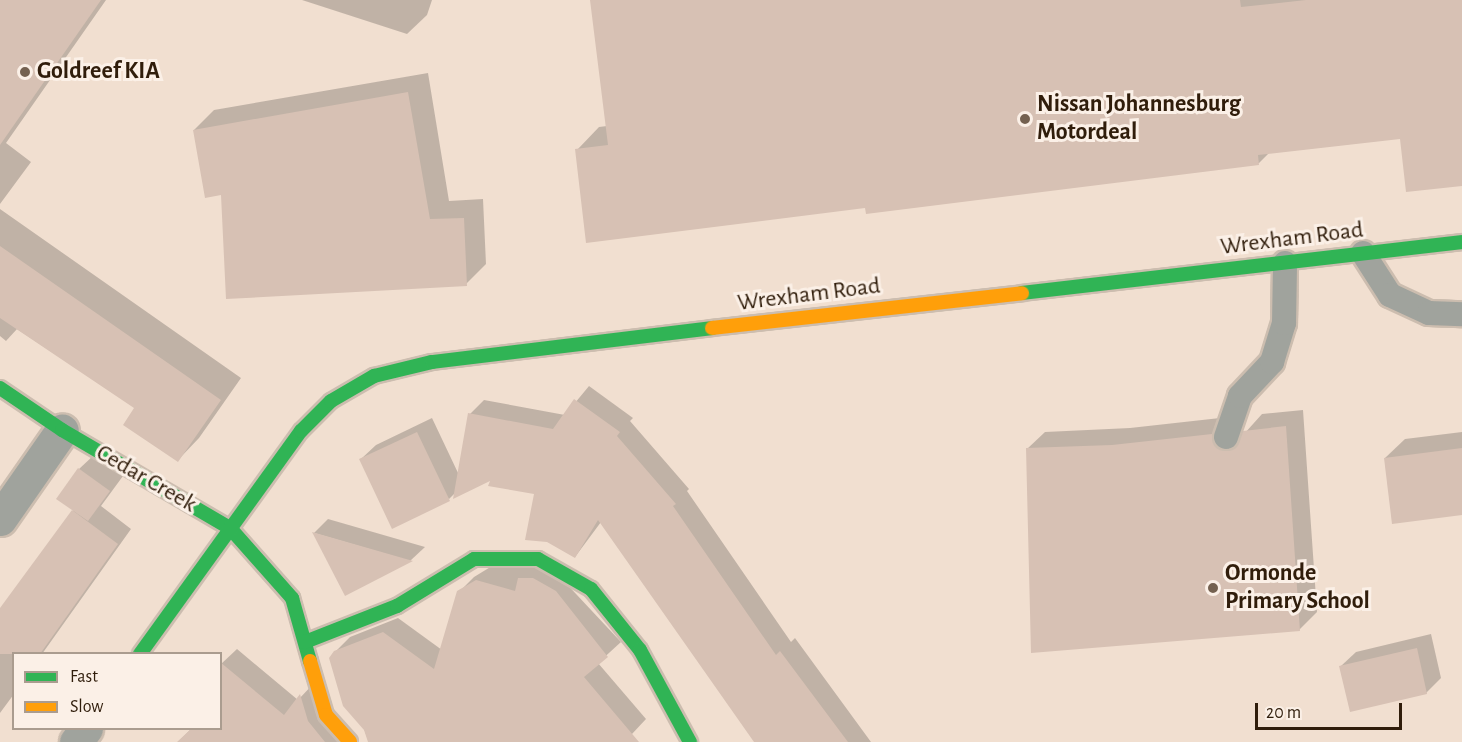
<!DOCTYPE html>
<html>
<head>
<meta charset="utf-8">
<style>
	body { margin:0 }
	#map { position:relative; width:1462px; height:742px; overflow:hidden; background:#f1dfd0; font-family:"Alegreya Sans",sans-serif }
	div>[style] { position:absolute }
	.shadow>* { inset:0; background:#0003 }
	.building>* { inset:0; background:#d7c1b4 }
	.roads { filter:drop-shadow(2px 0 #ccbdaf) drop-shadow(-2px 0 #ccbdaf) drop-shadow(0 2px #ccbdaf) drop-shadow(0 -2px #ccbdaf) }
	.lane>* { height:24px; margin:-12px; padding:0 12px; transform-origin:12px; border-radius:12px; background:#a0a39d }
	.street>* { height:33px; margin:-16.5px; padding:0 16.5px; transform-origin:16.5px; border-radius:16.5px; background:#a0a39d }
	.fast>* { height:14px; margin:-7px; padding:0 7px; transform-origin:7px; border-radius:7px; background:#30b455 }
	.slow>* { height:14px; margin:-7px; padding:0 7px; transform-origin:7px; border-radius:7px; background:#ff9f0a }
	.dots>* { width:16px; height:16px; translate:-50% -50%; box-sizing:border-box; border:3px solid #fbf0e7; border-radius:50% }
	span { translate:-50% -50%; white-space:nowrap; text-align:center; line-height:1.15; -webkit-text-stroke:6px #fbf0e7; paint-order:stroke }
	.poi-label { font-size:24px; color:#301d0b; font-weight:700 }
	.left { translate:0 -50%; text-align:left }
	.street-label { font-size:24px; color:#301d0b }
	.legend { position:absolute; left:12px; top:652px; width:210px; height:78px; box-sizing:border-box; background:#fbf0e7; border:2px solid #aa9c8f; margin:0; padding:8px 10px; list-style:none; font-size:18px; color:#301d0b }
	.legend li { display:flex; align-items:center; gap:12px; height:30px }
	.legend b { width:30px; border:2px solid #aa9c8f }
	.scale { position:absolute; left:1255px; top:703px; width:147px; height:27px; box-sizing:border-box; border:3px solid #301d0b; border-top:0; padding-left:8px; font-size:18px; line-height:21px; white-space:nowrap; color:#301d0b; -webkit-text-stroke:4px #fbf0e7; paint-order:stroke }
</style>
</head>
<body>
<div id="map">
	<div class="shadow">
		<i style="clip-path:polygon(0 0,106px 0,6px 143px,31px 162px,0 204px)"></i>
		<i style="clip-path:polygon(302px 0,432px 0,427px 15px,407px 34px)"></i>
		<i style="clip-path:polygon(592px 0,1462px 0,1462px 184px,1402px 138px,1269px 153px,1259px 163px,866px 207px,577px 150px,599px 127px,607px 126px)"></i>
		<i style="clip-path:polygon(428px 73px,449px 201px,483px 199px,486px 264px,466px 284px,194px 130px,214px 110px)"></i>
		<i style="clip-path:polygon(0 209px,241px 378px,199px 438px,178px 460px,137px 408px,17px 329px,6px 341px,0 336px)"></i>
		<i style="clip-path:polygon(589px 386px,633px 418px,630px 421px,689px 489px,687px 491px,791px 642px,795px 638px,871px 742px,756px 742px,601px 522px,575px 557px,536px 493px,492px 478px,455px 493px,449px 499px,361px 459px,376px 445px,432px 418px,459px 475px,470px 414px,484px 400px,565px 415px)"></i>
		<i style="clip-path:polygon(1303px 410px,1317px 612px,1299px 630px,1027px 449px,1045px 432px,1130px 428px,1229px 417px,1232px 430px,1244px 434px,1262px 414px)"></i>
		<i style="clip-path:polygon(1462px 432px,1462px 514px,1385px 458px,1405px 439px)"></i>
		<i style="clip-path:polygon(94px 455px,123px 476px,101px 506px,131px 529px,42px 654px,14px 654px,14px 694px,0 713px,0 611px,74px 510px,79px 469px)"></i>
		<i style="clip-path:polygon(328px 519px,425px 547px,410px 561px,314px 533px)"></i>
		<i style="clip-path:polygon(548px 564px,621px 642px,598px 663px,646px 719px,632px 734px,631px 742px,369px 742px,335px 652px,350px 637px,398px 618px,442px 650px,459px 592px,474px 577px,492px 566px)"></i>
		<i style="clip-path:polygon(1431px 634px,1441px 678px,1426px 693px,1341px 666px,1356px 652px)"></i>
		<i style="clip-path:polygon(237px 649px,298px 700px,315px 682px,356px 742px,178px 742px,192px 728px,220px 728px,220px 665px)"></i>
	</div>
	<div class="building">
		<i style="clip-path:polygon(0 0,101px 0,0 145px)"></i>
		<i style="clip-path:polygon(590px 0,1240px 0,1241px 7px,1306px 0,1462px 0,1462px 186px,1406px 192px,1400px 139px,1258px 155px,1259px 165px,866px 214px,865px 208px,586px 243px,575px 149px,608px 145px)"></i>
		<i style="clip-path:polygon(408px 92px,430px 219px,464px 218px,467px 286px,226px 299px,221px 195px,205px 198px,193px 130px)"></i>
		<i style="clip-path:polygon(0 246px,221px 400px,178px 462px,123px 425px,134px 408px,0 318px)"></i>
		<i style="clip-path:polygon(574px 399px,620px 432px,617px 436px,676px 504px,673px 506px,776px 655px,780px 651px,848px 742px,754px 742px,598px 520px,575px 558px,547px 542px,525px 540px,534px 494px,488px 486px,490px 481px,453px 499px,468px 413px,553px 429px)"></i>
		<i style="clip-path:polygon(1286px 426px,1300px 631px,1031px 653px,1026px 448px,1112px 445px,1212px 434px,1216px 447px,1228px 451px,1236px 447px,1243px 431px)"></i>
		<i style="clip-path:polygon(417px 432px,450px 501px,392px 529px,359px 459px)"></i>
		<i style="clip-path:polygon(1462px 448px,1462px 515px,1392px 524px,1384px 458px)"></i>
		<i style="clip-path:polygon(78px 468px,110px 491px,88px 521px,56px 499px)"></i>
		<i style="clip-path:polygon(72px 510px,118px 544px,40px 654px,0 654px,0 608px)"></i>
		<i style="clip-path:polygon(312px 532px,413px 561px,345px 596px)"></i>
		<i style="clip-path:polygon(518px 578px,533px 578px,556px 591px,608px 657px,584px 677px,639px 742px,368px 742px,364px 730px,343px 706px,329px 658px,334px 651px,383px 632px,434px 669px,457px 591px,476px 580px,515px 591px)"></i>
		<i style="clip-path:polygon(1417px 648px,1427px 694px,1350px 712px,1339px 666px)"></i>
		<i style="clip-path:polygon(220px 662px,284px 715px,300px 694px,308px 721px,325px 742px,177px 742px,191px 729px,220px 729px)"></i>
	</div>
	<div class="roads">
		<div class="lane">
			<i style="left:1363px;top:253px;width:50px;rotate:57.3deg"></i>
			<i style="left:1390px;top:295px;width:43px;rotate:24.8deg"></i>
			<i style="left:1429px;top:313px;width:33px;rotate:2deg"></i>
			<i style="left:1226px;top:437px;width:43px;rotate:-71.1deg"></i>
			<i style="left:1240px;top:396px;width:47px;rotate:-46.7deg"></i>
			<i style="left:1272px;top:362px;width:41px;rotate:-72.9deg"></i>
			<i style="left:1284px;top:323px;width:60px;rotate:-89deg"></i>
		</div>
		<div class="street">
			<i style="left:0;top:519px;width:108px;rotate:-55.1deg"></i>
			<i style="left:76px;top:742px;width:17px;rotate:-54deg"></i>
		</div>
		<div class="fast">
			<i style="left:1022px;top:293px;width:443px;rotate:-6.6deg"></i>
			<i style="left:0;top:388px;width:75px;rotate:34.1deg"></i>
			<i style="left:62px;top:430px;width:194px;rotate:30.3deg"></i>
			<i style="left:230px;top:528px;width:94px;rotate:48.5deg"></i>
			<i style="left:292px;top:598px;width:66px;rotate:74.1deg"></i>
			<i style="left:305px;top:642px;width:99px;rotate:-21.4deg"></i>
			<i style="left:397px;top:606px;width:90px;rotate:-31.4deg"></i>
			<i style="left:474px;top:559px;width:64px"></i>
			<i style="left:538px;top:559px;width:61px;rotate:29.5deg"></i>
			<i style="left:591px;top:589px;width:78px;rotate:51.2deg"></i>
			<i style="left:640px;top:650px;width:105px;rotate:61.5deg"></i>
			<i style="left:140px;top:654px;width:275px;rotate:-54.2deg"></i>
			<i style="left:301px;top:431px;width:42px;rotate:-45deg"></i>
			<i style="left:331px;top:401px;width:50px;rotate:-30.2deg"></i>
			<i style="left:374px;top:376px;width:60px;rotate:-13.6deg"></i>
			<i style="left:432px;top:362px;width:282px;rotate:-6.9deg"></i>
		</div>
		<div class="slow">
			<i style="left:712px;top:328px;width:312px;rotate:-6.4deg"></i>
			<i style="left:310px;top:661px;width:56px;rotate:73.5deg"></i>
			<i style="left:326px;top:715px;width:36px;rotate:48deg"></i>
		</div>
	</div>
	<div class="dots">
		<i style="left:25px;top:72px;background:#746150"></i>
		<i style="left:1025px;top:119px;background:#746150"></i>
		<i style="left:1213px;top:588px;background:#746150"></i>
	</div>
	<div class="poi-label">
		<span class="left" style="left:37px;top:72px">Goldreef KIA</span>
		<span class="left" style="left:1037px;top:119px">Nissan Johannesburg<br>Motordeal</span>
		<span class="left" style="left:1225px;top:588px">Ormonde<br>Primary School</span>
	</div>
	<div class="street-label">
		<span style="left:1292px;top:239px;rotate:-7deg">Wrexham Road</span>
		<span style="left:809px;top:295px;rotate:-7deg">Wrexham Road</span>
		<span style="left:146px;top:479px;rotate:30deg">Cedar Creek</span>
	</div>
	<ul class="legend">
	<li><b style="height:8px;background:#30b455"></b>Fast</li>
	<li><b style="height:8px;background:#ff9f0a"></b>Slow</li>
	</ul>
	<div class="scale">20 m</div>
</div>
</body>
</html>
